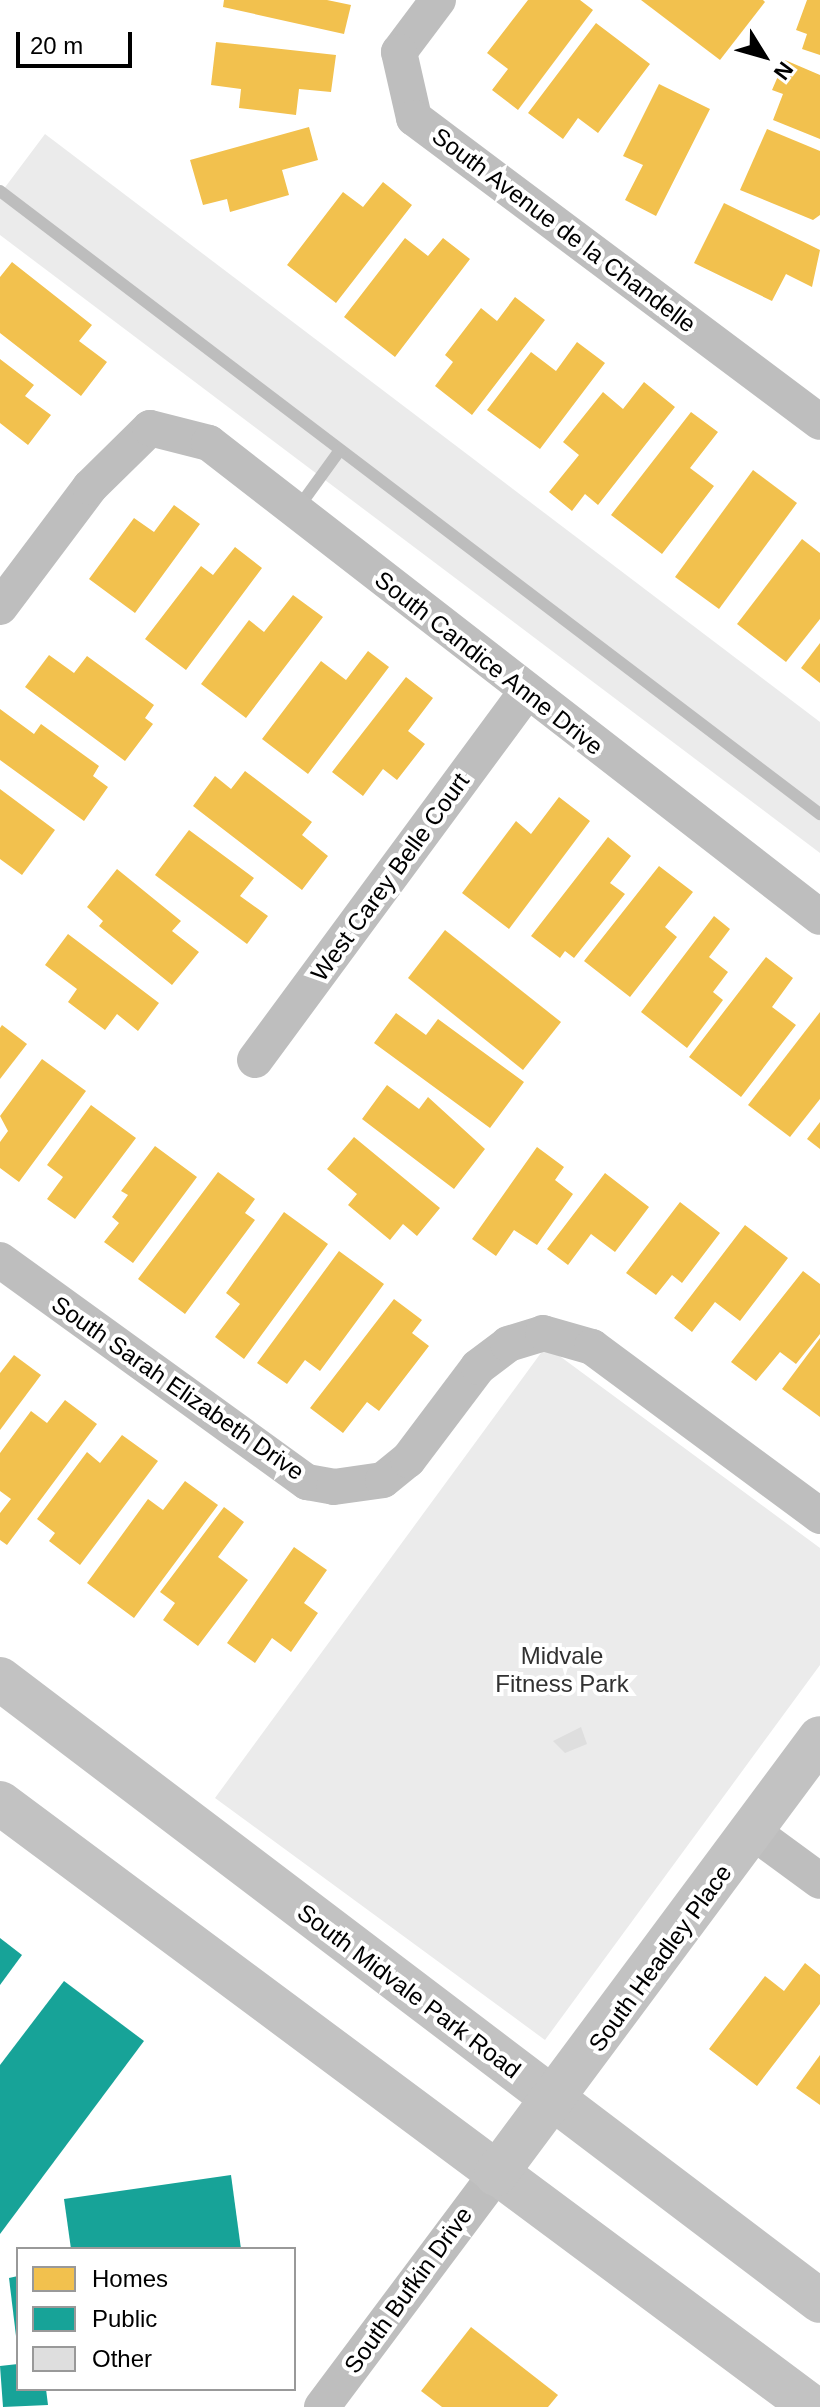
<!DOCTYPE html>
<html>
<head>
<meta charset="utf-8">
<style>
	body { margin:0 }
	#map { position:relative; width:820px; height:2407px; overflow:hidden; background:#fff; font-family:Arial,sans-serif }
	div>[style] { position:absolute }
	.green>* { inset:0; background:#ebebeb }
	.homes>* { inset:0; background:#f2c14e }
	.public>* { inset:0; background:#17a398 }
	.stream>* { height:12px; margin:-6px; padding:0 6px; transform-origin:6px; border-radius:6px; background:#bdbdbd }
	.building>* { inset:0; background:#dedede }
	.street>* { height:36px; margin:-18px; padding:0 18px; transform-origin:18px; border-radius:18px; background:#bebebe }
	.secondary>* { height:44px; margin:-22px; padding:0 22px; transform-origin:22px; border-radius:22px; background:#c2c2c2 }
	span { translate:-50% -50%; white-space:nowrap; text-align:center; line-height:1.15; -webkit-text-stroke:8px #fff; paint-order:stroke }
	.street-label { font-size:24px; color:#000 }
	.park-label { font-size:24px; color:#313131 }
	.legend { position:absolute; left:16px; top:2247px; width:280px; height:144px; box-sizing:border-box; background:#fff; border:2px solid #999; margin:0; padding:10px 14px; list-style:none; font-size:24px; color:#000 }
	.legend li { display:flex; align-items:center; gap:16px; height:40px }
	.legend b { width:40px; border:2px solid #999 }
	.north { position:absolute; left:724px; top:16px; width:80px; height:80px; -webkit-text-stroke:6px #fff; paint-order:stroke; rotate:127deg; font-size:22px; font-weight:700; line-height:32px; text-align:center; color:#000 }
	.north::after { content:''; display:block; margin:auto; width:28px; height:36px; background:#000; clip-path:polygon(50% 0,100% 100%,50% 72%,0 100%) }
	.scale { position:absolute; left:16px; top:32px; width:116px; height:36px; box-sizing:border-box; border:4px solid #000; border-top:0; padding-left:10px; font-size:24px; line-height:28px; white-space:nowrap; color:#000; -webkit-text-stroke:6px #fff; paint-order:stroke }
</style>
</head>
<body>
<div id="map">
	<div class="green">
		<i style="clip-path:polygon(45px 134px,820px 722px,820px 853px,0 235px,0 194px)"></i>
		<i style="clip-path:polygon(546px 1346px,820px 1548px,820px 1665px,545px 2040px,215px 1798px)"></i>
	</div>
	<div class="homes">
		<i style="clip-path:polygon(224px 0,327px 0,351px 5px,344px 34px,223px 7px)"></i>
		<i style="clip-path:polygon(528px 0,580px 0,593px 10px,518px 110px,492px 90px,508px 69px,487px 53px)"></i>
		<i style="clip-path:polygon(641px 0,763px 0,765px 2px,720px 60px)"></i>
		<i style="clip-path:polygon(807px 0,820px 0,820px 55px,802px 49px,807px 34px,796px 30px)"></i>
		<i style="clip-path:polygon(596px 23px,650px 64px,598px 133px,578px 118px,563px 139px,528px 113px)"></i>
		<i style="clip-path:polygon(216px 42px,336px 55px,331px 92px,299px 89px,296px 115px,239px 108px,241px 89px,211px 85px)"></i>
		<i style="clip-path:polygon(785px 60px,820px 75px,820px 139px,773px 120px,783px 94px,772px 90px)"></i>
		<i style="clip-path:polygon(659px 84px,710px 109px,656px 216px,625px 200px,643px 165px,623px 156px)"></i>
		<i style="clip-path:polygon(309px 127px,318px 160px,282px 170px,289px 195px,230px 212px,227px 199px,203px 205px,190px 160px)"></i>
		<i style="clip-path:polygon(767px 129px,820px 151px,820px 215px,813px 220px,740px 190px)"></i>
		<i style="clip-path:polygon(383px 182px,412px 205px,336px 303px,287px 265px,343px 192px,363px 207px)"></i>
		<i style="clip-path:polygon(724px 203px,820px 250px,812px 287px,786px 274px,772px 301px,694px 263px)"></i>
		<i style="clip-path:polygon(405px 238px,428px 256px,443px 238px,470px 259px,395px 357px,344px 317px)"></i>
		<i style="clip-path:polygon(12px 262px,92px 325px,79px 341px,107px 362px,81px 396px,0 333px,0 277px)"></i>
		<i style="clip-path:polygon(515px 297px,545px 320px,472px 415px,435px 386px,453px 362px,445px 355px,481px 308px,497px 321px)"></i>
		<i style="clip-path:polygon(577px 342px,605px 363px,540px 449px,487px 410px,531px 352px,556px 371px)"></i>
		<i style="clip-path:polygon(0 359px,34px 385px,25px 396px,51px 415px,28px 445px,0 423px)"></i>
		<i style="clip-path:polygon(644px 382px,675px 407px,598px 505px,585px 494px,572px 511px,549px 492px,579px 455px,563px 442px,603px 392px,623px 409px)"></i>
		<i style="clip-path:polygon(691px 412px,718px 432px,690px 468px,714px 486px,662px 554px,611px 515px)"></i>
		<i style="clip-path:polygon(753px 470px,797px 503px,719px 609px,675px 577px)"></i>
		<i style="clip-path:polygon(174px 505px,200px 524px,135px 613px,89px 579px,134px 518px,154px 532px)"></i>
		<i style="clip-path:polygon(802px 539px,820px 553px,820px 619px,786px 662px,737px 624px)"></i>
		<i style="clip-path:polygon(235px 547px,262px 568px,186px 670px,145px 639px,201px 566px,213px 575px)"></i>
		<i style="clip-path:polygon(293px 595px,323px 617px,246px 718px,201px 684px,249px 620px,264px 632px)"></i>
		<i style="clip-path:polygon(820px 643px,820px 683px,801px 668px)"></i>
		<i style="clip-path:polygon(368px 651px,389px 667px,308px 774px,262px 739px,321px 661px,346px 680px)"></i>
		<i style="clip-path:polygon(49px 655px,74px 673px,87px 656px,154px 705px,145px 718px,153px 724px,125px 761px,25px 687px)"></i>
		<i style="clip-path:polygon(406px 677px,433px 698px,408px 731px,425px 744px,397px 780px,383px 769px,363px 796px,332px 772px)"></i>
		<i style="clip-path:polygon(0 709px,34px 734px,41px 724px,99px 766px,93px 776px,108px 787px,84px 821px,0 760px)"></i>
		<i style="clip-path:polygon(245px 771px,312px 822px,302px 835px,328px 856px,302px 890px,193px 806px,215px 776px,231px 789px)"></i>
		<i style="clip-path:polygon(0 789px,55px 830px,22px 875px,0 859px)"></i>
		<i style="clip-path:polygon(559px 797px,590px 821px,509px 929px,462px 893px,516px 821px,531px 834px)"></i>
		<i style="clip-path:polygon(189px 830px,254px 878px,240px 896px,268px 916px,247px 944px,155px 875px)"></i>
		<i style="clip-path:polygon(608px 837px,631px 856px,610px 883px,625px 894px,574px 958px,565px 951px,560px 958px,531px 936px)"></i>
		<i style="clip-path:polygon(659px 866px,693px 892px,665px 927px,677px 937px,630px 997px,584px 961px)"></i>
		<i style="clip-path:polygon(117px 869px,181px 921px,172px 931px,199px 952px,172px 985px,99px 926px,103px 921px,87px 907px)"></i>
		<i style="clip-path:polygon(714px 916px,730px 929px,709px 957px,728px 972px,713px 992px,723px 1000px,687px 1048px,641px 1012px)"></i>
		<i style="clip-path:polygon(445px 930px,561px 1022px,523px 1070px,408px 978px)"></i>
		<i style="clip-path:polygon(68px 934px,159px 1003px,138px 1031px,117px 1014px,105px 1030px,68px 1002px,77px 989px,45px 965px)"></i>
		<i style="clip-path:polygon(766px 957px,793px 978px,772px 1007px,796px 1025px,741px 1097px,689px 1057px)"></i>
		<i style="clip-path:polygon(820px 1012px,820px 1099px,790px 1137px,748px 1105px)"></i>
		<i style="clip-path:polygon(396px 1013px,426px 1035px,438px 1019px,524px 1082px,490px 1128px,374px 1043px)"></i>
		<i style="clip-path:polygon(2px 1025px,27px 1044px,0 1079px,0 1028px)"></i>
		<i style="clip-path:polygon(42px 1059px,86px 1091px,19px 1182px,0 1168px,0 1142px,8px 1131px,0 1116px)"></i>
		<i style="clip-path:polygon(387px 1085px,419px 1109px,428px 1097px,485px 1149px,454px 1189px,362px 1119px)"></i>
		<i style="clip-path:polygon(91px 1105px,136px 1138px,75px 1219px,47px 1199px,63px 1177px,47px 1165px)"></i>
		<i style="clip-path:polygon(820px 1122px,820px 1149px,807px 1139px)"></i>
		<i style="clip-path:polygon(354px 1137px,440px 1208px,417px 1236px,403px 1224px,390px 1240px,348px 1205px,357px 1194px,327px 1169px)"></i>
		<i style="clip-path:polygon(155px 1146px,197px 1177px,133px 1263px,104px 1242px,119px 1223px,112px 1217px,128px 1195px,121px 1191px)"></i>
		<i style="clip-path:polygon(537px 1147px,564px 1167px,555px 1180px,573px 1194px,537px 1245px,514px 1230px,496px 1256px,472px 1239px)"></i>
		<i style="clip-path:polygon(218px 1172px,255px 1199px,245px 1213px,255px 1220px,185px 1314px,138px 1279px)"></i>
		<i style="clip-path:polygon(605px 1173px,649px 1207px,615px 1252px,591px 1234px,568px 1265px,547px 1249px)"></i>
		<i style="clip-path:polygon(680px 1202px,720px 1233px,682px 1283px,672px 1275px,656px 1295px,626px 1273px)"></i>
		<i style="clip-path:polygon(284px 1212px,328px 1244px,244px 1359px,215px 1337px,240px 1304px,226px 1293px)"></i>
		<i style="clip-path:polygon(745px 1225px,788px 1258px,740px 1321px,715px 1302px,692px 1332px,674px 1318px)"></i>
		<i style="clip-path:polygon(339px 1251px,384px 1284px,320px 1371px,305px 1360px,287px 1384px,257px 1363px)"></i>
		<i style="clip-path:polygon(803px 1271px,820px 1284px,820px 1334px,796px 1364px,780px 1352px,756px 1381px,731px 1362px)"></i>
		<i style="clip-path:polygon(394px 1299px,422px 1320px,412px 1333px,429px 1346px,379px 1411px,367px 1402px,343px 1433px,310px 1408px)"></i>
		<i style="clip-path:polygon(820px 1338px,820px 1417px,782px 1389px)"></i>
		<i style="clip-path:polygon(14px 1355px,41px 1375px,0 1430px,0 1373px)"></i>
		<i style="clip-path:polygon(65px 1400px,97px 1424px,7px 1545px,0 1540px,0 1513px,11px 1499px,0 1491px,0 1453px,31px 1411px,47px 1423px)"></i>
		<i style="clip-path:polygon(122px 1435px,158px 1461px,80px 1565px,49px 1541px,55px 1533px,37px 1519px,87px 1452px,100px 1463px)"></i>
		<i style="clip-path:polygon(185px 1481px,218px 1505px,134px 1618px,87px 1583px,148px 1499px,163px 1510px)"></i>
		<i style="clip-path:polygon(224px 1507px,244px 1522px,218px 1557px,248px 1580px,198px 1646px,163px 1620px,175px 1603px,160px 1592px)"></i>
		<i style="clip-path:polygon(294px 1547px,327px 1570px,304px 1603px,318px 1613px,291px 1652px,272px 1638px,255px 1663px,227px 1643px)"></i>
		<i style="clip-path:polygon(805px 1963px,820px 1975px,820px 2004px,757px 2086px,709px 2049px,765px 1976px,784px 1991px)"></i>
		<i style="clip-path:polygon(820px 2055px,820px 2105px,796px 2088px)"></i>
		<i style="clip-path:polygon(471px 2327px,558px 2395px,548px 2407px,442px 2407px,421px 2391px)"></i>
	</div>
	<div class="public">
		<i style="clip-path:polygon(0 1938px,22px 1955px,0 1985px)"></i>
		<i style="clip-path:polygon(64px 1981px,144px 2041px,0 2234px,0 2065px)"></i>
		<i style="clip-path:polygon(231px 2175px,241px 2249px,71px 2249px,64px 2199px)"></i>
		<i style="clip-path:polygon(18px 2276px,18px 2336px,16px 2336px,9px 2278px)"></i>
		<i style="clip-path:polygon(18px 2364px,18px 2389px,46px 2389px,48px 2405px,3px 2407px,0 2366px)"></i>
	</div>
	<div class="stream">
		<i style="left:0;top:191px;width:1030px;rotate:37.23deg"></i>
		<i style="left:306px;top:497px;width:58px;rotate:-54.1deg"></i>
	</div>
	<div class="building">
		<i style="clip-path:polygon(581px 1727px,587px 1744px,565px 1753px,553px 1741px)"></i>
	</div>
	<div class="street">
		<i style="left:438px;top:0;width:65px;rotate:126.9deg"></i>
		<i style="left:399px;top:52px;width:68px;rotate:77.2deg"></i>
		<i style="left:414px;top:118px;width:507px;rotate:36.82deg"></i>
		<i style="left:0;top:607px;width:150px;rotate:-53.1deg"></i>
		<i style="left:90px;top:487px;width:84px;rotate:-44.5deg"></i>
		<i style="left:150px;top:428px;width:61px;rotate:14.3deg"></i>
		<i style="left:209px;top:443px;width:773px;rotate:37.8deg"></i>
		<i style="left:255px;top:1060px;width:455px;rotate:-53.6deg"></i>
		<i style="left:0;top:1260px;width:379px;rotate:35.9deg"></i>
		<i style="left:307px;top:1482px;width:27px;rotate:10deg"></i>
		<i style="left:334px;top:1487px;width:49px;rotate:-8.1deg"></i>
		<i style="left:383px;top:1480px;width:32px;rotate:-39deg"></i>
		<i style="left:408px;top:1460px;width:116px;rotate:-53deg"></i>
		<i style="left:478px;top:1367px;width:38px;rotate:-37deg"></i>
		<i style="left:508px;top:1344px;width:37px;rotate:-17deg"></i>
		<i style="left:543px;top:1333px;width:51px;rotate:15.9deg"></i>
		<i style="left:592px;top:1347px;width:284px;rotate:36.5deg"></i>
		<i style="left:752px;top:1831px;width:84px;rotate:36.3deg"></i>
		<i style="left:322px;top:2407px;width:291px;rotate:-53.2deg"></i>
	</div>
	<div class="secondary">
		<i style="left:0;top:1679px;width:1029px;rotate:37.18deg"></i>
		<i style="left:0;top:1803px;width:1012px;rotate:36.64deg"></i>
		<i style="left:496px;top:2174px;width:543px;rotate:-53.38deg"></i>
	</div>
	<div class="street-label">
		<span style="left:564px;top:230px;rotate:37deg">South Avenue de la Chandelle</span>
		<span style="left:489px;top:663px;rotate:38deg">South Candice Anne Drive</span>
		<span style="left:390px;top:877px;rotate:-54deg">West Carey Belle Court</span>
		<span style="left:178px;top:1388px;rotate:35deg">South Sarah Elizabeth Drive</span>
		<span style="left:660px;top:1958px;rotate:-54deg">South Headley Place</span>
		<span style="left:409px;top:1991px;rotate:37deg">South Midvale Park Road</span>
		<span style="left:408px;top:2290px;rotate:-54deg">South Bufkin Drive</span>
	</div>
	<div class="park-label">
		<span style="left:562px;top:1670px">Midvale<br>Fitness Park</span>
	</div>
	<ul class="legend">
	<li><b style="height:22px;background:#f2c14e"></b>Homes</li>
	<li><b style="height:22px;background:#17a398"></b>Public</li>
	<li><b style="height:22px;background:#dedede"></b>Other</li>
	</ul>
	<div class="north">N</div>
	<div class="scale">20 m</div>
</div>
</body>
</html>
